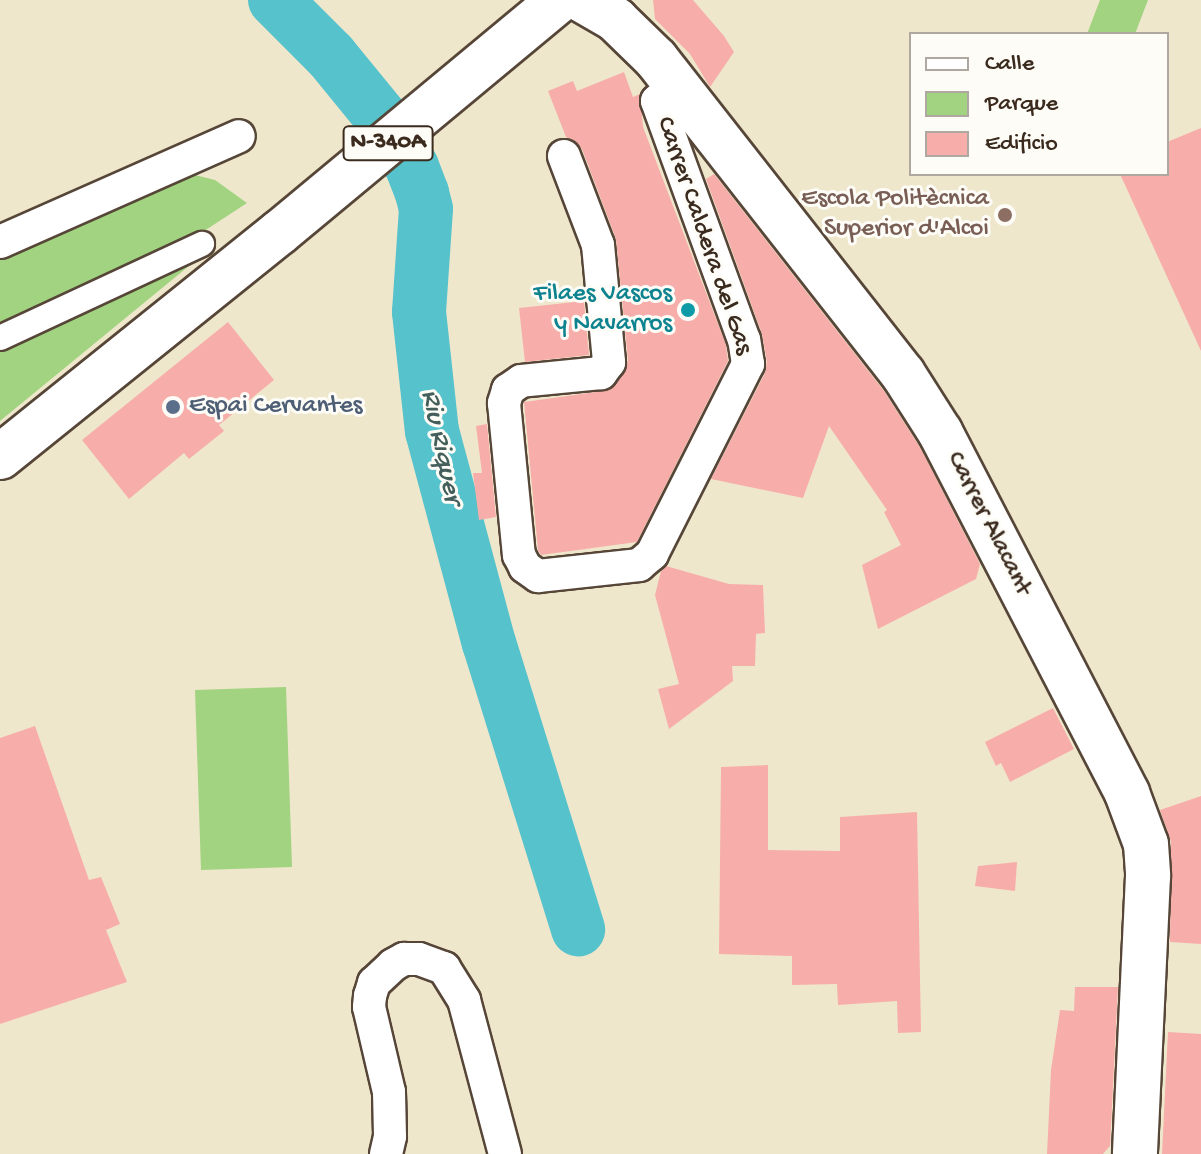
<!DOCTYPE html>
<html>
<head>
<meta charset="utf-8">
<style>
	body { margin:0 }
	#map { position:relative; width:1201px; height:1154px; overflow:hidden; background:#efe7cc; font-family:"Gochi Hand",sans-serif }
	div>[style] { position:absolute }
	.green>* { inset:0; background:#a2d381 }
	.river>* { height:54px; margin:-27px; padding:0 27px; transform-origin:27px; border-radius:27px; background:#55c2cc }
	.building>* { inset:0; background:#f7aeaa }
	.roads { filter:drop-shadow(2px 0 #564638) drop-shadow(-2px 0 #564638) drop-shadow(0 2px #564638) drop-shadow(0 -2px #564638) }
	.pedestrian>* { height:24px; margin:-12px; padding:0 12px; transform-origin:12px; border-radius:12px; background:#fff }
	.minor>* { height:32px; margin:-16px; padding:0 16px; transform-origin:16px; border-radius:16px; background:#fff }
	.primary>* { height:44px; margin:-22px; padding:0 22px; transform-origin:22px; border-radius:22px; background:#fff }
	.dots>* { width:22px; height:22px; translate:-50% -50%; box-sizing:border-box; border:4px solid #fdfcf7; border-radius:50% }
	span { translate:-50% -50%; white-space:nowrap; text-align:center; line-height:1.15; -webkit-text-stroke:6px #fdfcf7; paint-order:stroke }
	.shield-label span { padding:2px 6px; background:#fdfcf7; border:2px solid; border-radius:6px; -webkit-text-stroke-width:0 }
	.shield-label { font-size:24px; color:#3b2a1e; font-weight:700 }
	.education-label { font-size:26px; color:#785e54 }
	.right { translate:-100% -50%; text-align:right }
	.street-label { font-size:26px; color:#3b2a1e }
	.culture-label { font-size:26px; color:#0d838f }
	.service-label { font-size:26px; color:#4e5e75 }
	.left { translate:0 -50%; text-align:left }
	.water-label { font-size:28px; color:#445f5b; font-style:italic }
	.legend { position:absolute; left:909px; top:32px; width:260px; height:144px; box-sizing:border-box; background:#fdfcf7; border:2px solid #afa8a0; margin:0; padding:10px 14px; list-style:none; font-size:24px; color:#3b2a1e }
	.legend li { display:flex; align-items:center; gap:16px; height:40px }
	.legend b { width:40px; border:2px solid #afa8a0 }
</style>
</head>
<body>
<div id="map">
	<div class="green">
		<i style="clip-path:polygon(1100px 0,1148px 0,1135px 34px,1087px 34px)"></i>
		<i style="clip-path:polygon(195px 175px,215px 180px,247px 203px,198px 235px,206px 252px,0 421px,0 257px)"></i>
		<i style="clip-path:polygon(286px 687px,292px 867px,201px 870px,195px 690px)"></i>
	</div>
	<div class="river">
		<i style="left:275px;top:0;width:79px;rotate:45deg"></i>
		<i style="left:331px;top:56px;width:85px;rotate:50.7deg"></i>
		<i style="left:385px;top:122px;width:52px;rotate:59deg"></i>
		<i style="left:412px;top:167px;width:28px;rotate:69deg"></i>
		<i style="left:422px;top:193px;width:16px;rotate:76deg"></i>
		<i style="left:426px;top:209px;width:103px;rotate:93.9deg"></i>
		<i style="left:419px;top:312px;width:120px;rotate:83.8deg"></i>
		<i style="left:432px;top:431px;width:220px;rotate:75deg"></i>
		<i style="left:489px;top:643px;width:300px;rotate:72.7deg"></i>
	</div>
	<div class="building">
		<i style="clip-path:polygon(653px 0,693px 0,724px 36px,734px 52px,710px 87px,690px 54px,655px 19px)"></i>
		<i style="clip-path:polygon(624px 72px,633px 97px,640px 94px,643px 127px,726px 345px,728px 361px,637px 542px,541px 555px,538px 550px,524px 402px,610px 390px,624px 373px,628px 360px,616px 239px,582px 149px,575px 141px,566px 137px,548px 91px,573px 81px,577px 91px)"></i>
		<i style="clip-path:polygon(1201px 128px,1201px 351px,1120px 174px,1167px 174px,1167px 142px)"></i>
		<i style="clip-path:polygon(714px 174px,884px 391px,921px 449px,980px 564px,976px 579px,878px 629px,862px 565px,901px 545px,884px 512px,887px 510px,829px 426px,803px 498px,711px 479px,765px 373px,767px 362px,762px 334px,706px 179px)"></i>
		<i style="clip-path:polygon(584px 301px,589px 355px,525px 362px,519px 308px)"></i>
		<i style="clip-path:polygon(228px 322px,274px 380px,219px 425px,224px 431px,189px 459px,184px 453px,129px 499px,82px 440px)"></i>
		<i style="clip-path:polygon(487px 424px,496px 517px,479px 520px,473px 473px,482px 473px,476px 426px)"></i>
		<i style="clip-path:polygon(666px 566px,729px 584px,763px 585px,765px 633px,756px 634px,755px 666px,732px 666px,733px 681px,669px 729px,658px 689px,679px 684px,655px 595px,661px 571px)"></i>
		<i style="clip-path:polygon(1053px 708px,1074px 749px,1010px 782px,1001px 763px,996px 766px,985px 742px)"></i>
		<i style="clip-path:polygon(35px 726px,89px 880px,101px 877px,120px 924px,106px 930px,127px 982px,0 1024px,0 738px)"></i>
		<i style="clip-path:polygon(768px 765px,768px 850px,840px 851px,840px 817px,917px 812px,921px 1032px,898px 1033px,897px 1001px,838px 1005px,837px 984px,792px 985px,792px 956px,719px 954px,721px 767px)"></i>
		<i style="clip-path:polygon(1201px 796px,1201px 944px,1170px 942px,1171px 842px,1160px 810px)"></i>
		<i style="clip-path:polygon(1017px 862px,1015px 891px,975px 886px,978px 866px)"></i>
		<i style="clip-path:polygon(1075px 987px,1118px 987px,1110px 1146px,1103px 1154px,1047px 1154px,1051px 1070px,1060px 1010px,1074px 1011px)"></i>
		<i style="clip-path:polygon(1168px 1032px,1201px 1034px,1201px 1154px,1162px 1154px)"></i>
	</div>
	<div class="roads">
		<div class="pedestrian">
			<i style="left:0;top:338px;width:223px;rotate:-25deg"></i>
		</div>
		<div class="minor">
			<i style="left:564px;top:156px;width:95px;rotate:69.1deg"></i>
			<i style="left:598px;top:245px;width:118px;rotate:84.6deg"></i>
			<i style="left:609px;top:362px;width:14px;rotate:126deg"></i>
			<i style="left:601px;top:373px;width:80px;rotate:174.3deg"></i>
			<i style="left:521px;top:381px;width:16px;rotate:145deg"></i>
			<i style="left:508px;top:390px;width:14px;rotate:107deg"></i>
			<i style="left:504px;top:403px;width:153px;rotate:84.4deg"></i>
			<i style="left:519px;top:555px;width:13px;rotate:63deg"></i>
			<i style="left:525px;top:567px;width:16px;rotate:35deg"></i>
			<i style="left:538px;top:576px;width:102px;rotate:-6.2deg"></i>
			<i style="left:639px;top:565px;width:17px;rotate:-40deg"></i>
			<i style="left:652px;top:554px;width:213px;rotate:-63.2deg"></i>
			<i style="left:748px;top:364px;width:24px;rotate:-99deg"></i>
			<i style="left:744px;top:340px;width:254px;rotate:-110deg"></i>
			<i style="left:657px;top:101px;width:26px;rotate:-40deg"></i>
			<i style="left:0;top:242px;width:261px;rotate:-23.9deg"></i>
			<i style="left:386px;top:1154px;width:18px;rotate:-77deg"></i>
			<i style="left:390px;top:1136px;width:44px;rotate:-91.3deg"></i>
			<i style="left:389px;top:1092px;width:87px;rotate:-103.2deg"></i>
			<i style="left:369px;top:1007px;width:11px;rotate:-85deg"></i>
			<i style="left:370px;top:996px;width:14px;rotate:-73deg"></i>
			<i style="left:374px;top:983px;width:26px;rotate:-43deg"></i>
			<i style="left:393px;top:965px;width:13px;rotate:-29deg"></i>
			<i style="left:404px;top:959px;width:15px"></i>
			<i style="left:419px;top:959px;width:27px;rotate:20deg"></i>
			<i style="left:444px;top:968px;width:38px;rotate:58deg"></i>
			<i style="left:464px;top:1000px;width:159px;rotate:75.1deg"></i>
		</div>
		<div class="primary">
			<i style="left:582px;top:0;width:39px;rotate:30deg"></i>
			<i style="left:616px;top:20px;width:56px;rotate:44.3deg"></i>
			<i style="left:656px;top:59px;width:400px;rotate:51.9deg"></i>
			<i style="left:903px;top:374px;width:69px;rotate:57.5deg"></i>
			<i style="left:940px;top:432px;width:407px;rotate:62.6deg"></i>
			<i style="left:1127px;top:793px;width:54px;rotate:69.6deg"></i>
			<i style="left:1146px;top:844px;width:32px;rotate:86deg"></i>
			<i style="left:1148px;top:876px;width:278px;rotate:92.7deg"></i>
			<i style="left:0;top:457px;width:359px;rotate:-38.8deg"></i>
			<i style="left:280px;top:232px;width:363px;rotate:-39.7deg"></i>
		</div>
	</div>
	<div class="dots">
		<i style="left:1005px;top:215px;background:#8d6e63"></i>
		<i style="left:688px;top:310px;background:#0f9aa8"></i>
		<i style="left:173px;top:407px;background:#5c6f8a"></i>
	</div>
	<div class="shield-label">
		<span style="left:388px;top:143px">N-340A</span>
	</div>
	<div class="education-label">
		<span class="right" style="left:989px;top:215px">Escola Politècnica<br>Superior d'Alcoi</span>
	</div>
	<div class="street-label">
		<span style="left:703px;top:236px;rotate:71deg">Carrer Caldera del Gas</span>
		<span style="left:988px;top:524px;rotate:63deg">Carrer Alacant</span>
	</div>
	<div class="culture-label">
		<span class="right" style="left:672px;top:310px">Filaes Vascos<br>y Navarros</span>
	</div>
	<div class="service-label">
		<span class="left" style="left:189px;top:407px">Espai Cervantes</span>
	</div>
	<div class="water-label">
		<span style="left:440px;top:447px;rotate:78deg">Riu Riquer</span>
	</div>
	<ul class="legend">
	<li><b style="height:10px;background:#fff"></b>Calle</li>
	<li><b style="height:22px;background:#a2d381"></b>Parque</li>
	<li><b style="height:22px;background:#f7aeaa"></b>Edificio</li>
	</ul>
</div>
</body>
</html>
